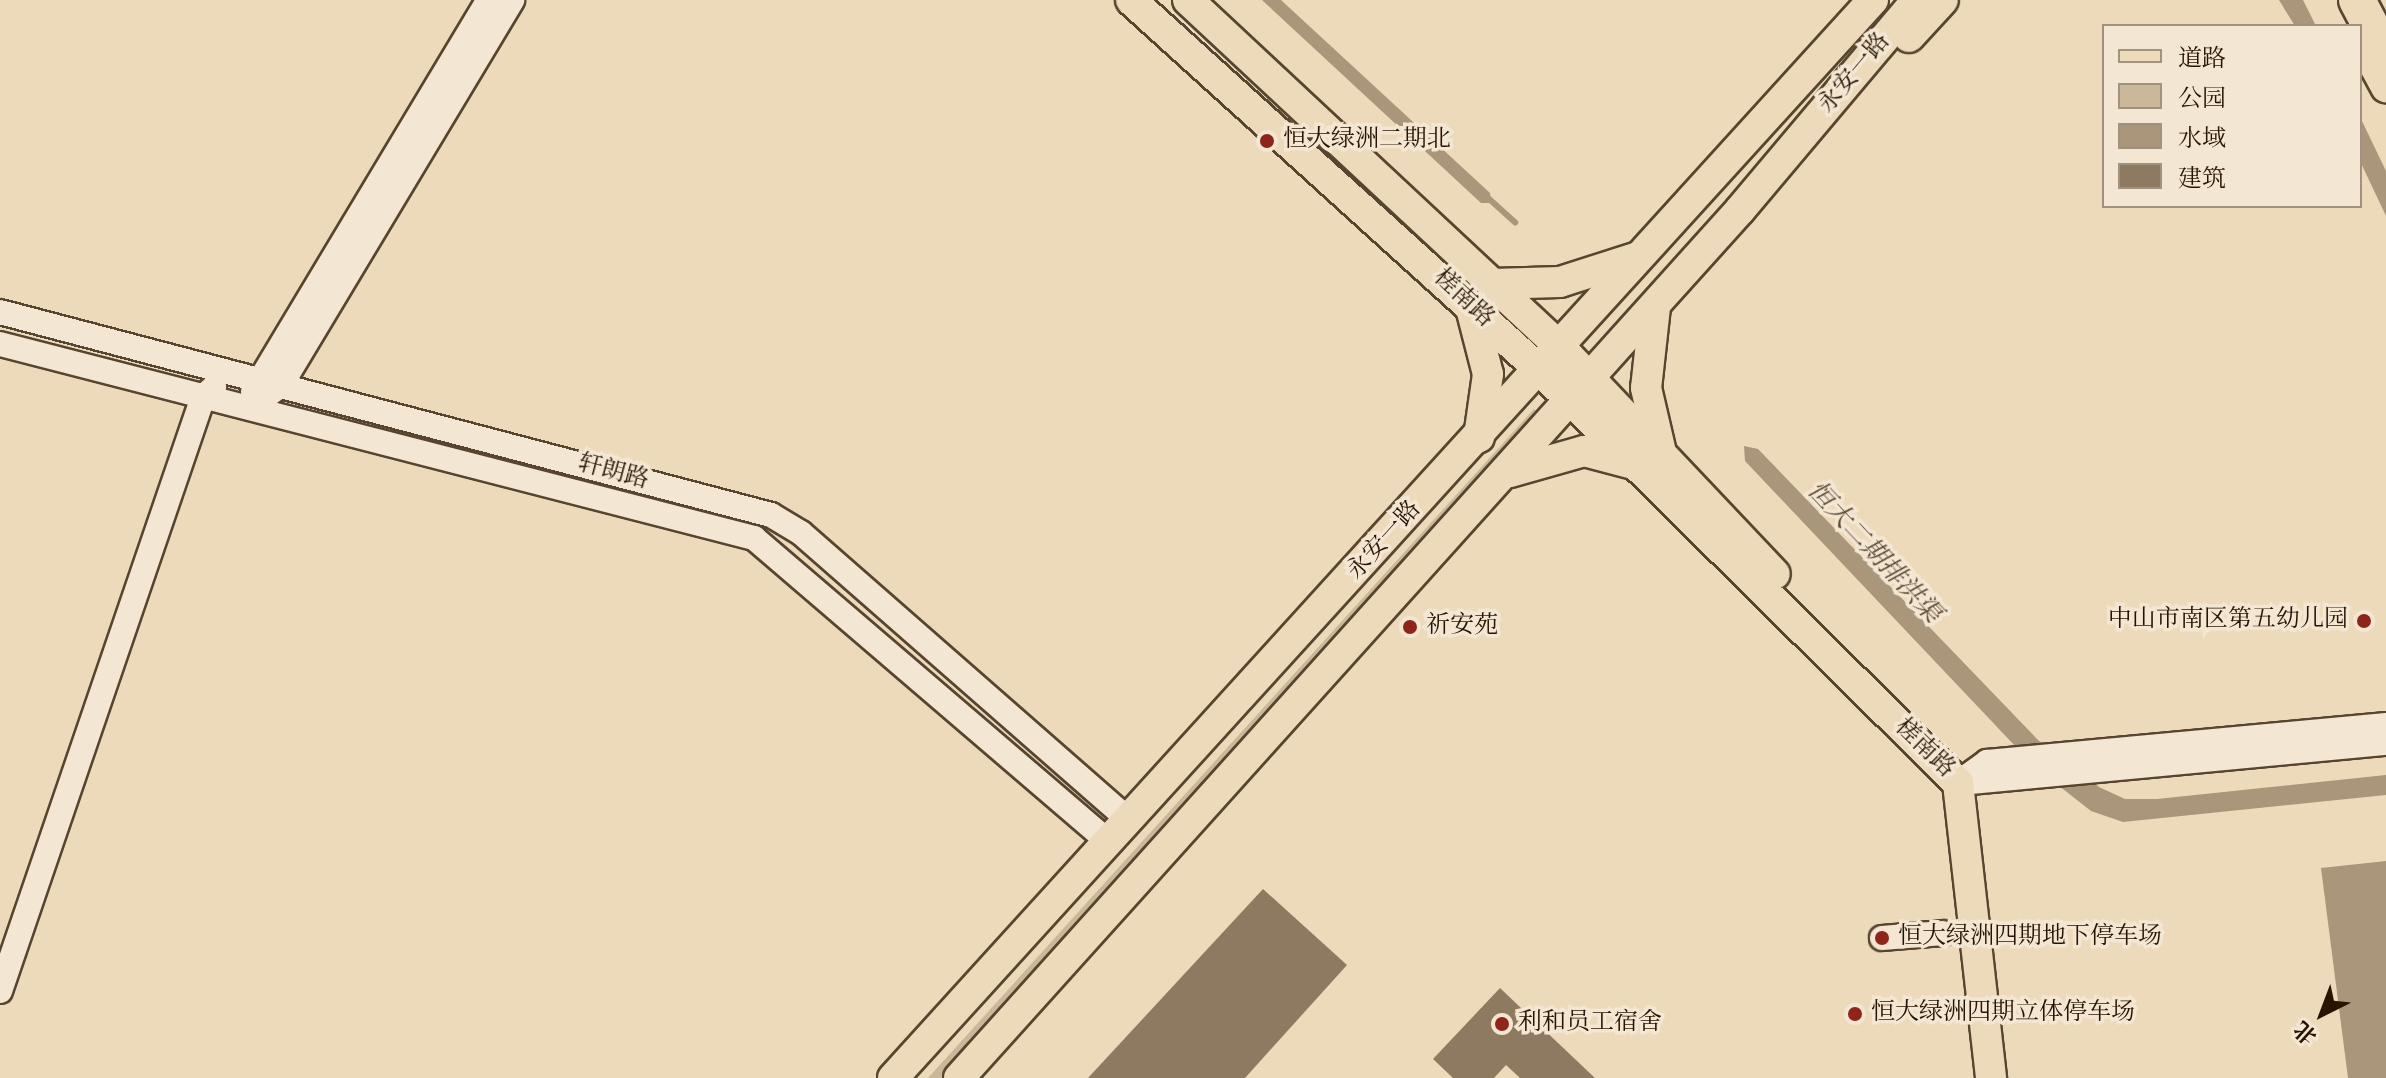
<!DOCTYPE html>
<html>
<head>
<meta charset="utf-8">
<style>
	body { margin:0 }
	#map { position:relative; width:2386px; height:1078px; overflow:hidden; background:#ecdabb; font-family:"Old Standard TT","Noto Serif SC",serif }
	div>[style] { position:absolute }
	.green>* { inset:0; background:#cbb89b }
	.water>* { inset:0; background:#a9967b }
	.stream>* { height:6px; margin:-3px; padding:0 3px; transform-origin:3px; border-radius:3px; background:#a9967b }
	.building>* { inset:0; background:#8d7a61 }
	.roads { filter:drop-shadow(2px 0 #58452f) drop-shadow(-2px 0 #58452f) drop-shadow(0 2px #58452f) drop-shadow(0 -2px #58452f) }
	.minor>* { height:24px; margin:-12px; padding:0 12px; transform-origin:12px; border-radius:12px; background:#f3e7d3 }
	.major>* { height:30px; margin:-15px; padding:0 15px; transform-origin:15px; border-radius:15px; background:#ecdabb }
	.highway>* { height:36px; margin:-18px; padding:0 18px; transform-origin:18px; border-radius:18px; background:#ecdabb }
	.dots>* { width:22px; height:22px; translate:-50% -50%; box-sizing:border-box; border:4px solid #f3e7d3; border-radius:50% }
	span { translate:-50% -50%; white-space:nowrap; text-align:center; line-height:1.15; -webkit-text-stroke:7px #f3e7d3; paint-order:stroke }
	.street-label { font-size:24px; color:#271300 }
	.poi-label { font-size:24px; color:#271300 }
	.left { translate:0 -50%; text-align:left }
	.right { translate:-100% -50%; text-align:right }
	.water-label { font-size:26px; color:#5b4731; font-style:italic }
	.legend { position:absolute; left:2102px; top:24px; width:260px; height:184px; box-sizing:border-box; background:#f3e7d3; border:2px solid #a1927f; margin:0; padding:10px 14px; list-style:none; font-size:24px; color:#271300 }
	.legend li { display:flex; align-items:center; gap:16px; height:40px }
	.legend b { width:40px; border:2px solid #a1927f }
	.north { position:absolute; left:2282px; top:974px; width:80px; height:80px; -webkit-text-stroke:6px #f3e7d3; paint-order:stroke; rotate:222deg; font-size:22px; font-weight:700; line-height:32px; text-align:center; color:#271300 }
	.north::after { content:''; display:block; margin:auto; width:28px; height:36px; background:#271300; clip-path:polygon(50% 0,100% 100%,50% 72%,0 100%) }
</style>
</head>
<body>
<div id="map">
	<div class="green">
		<i style="clip-path:polygon(1534px 409px,1543px 417px,943px 1078px,928px 1078px)"></i>
	</div>
	<div class="water">
		<i style="clip-path:polygon(1262px 0,1281px 0,1490px 193px,1491px 203px,1481px 203px)"></i>
		<i style="clip-path:polygon(2279px 0,2303px 0,2316px 26px,2295px 26px)"></i>
		<i style="clip-path:polygon(2360px 117px,2386px 171px,2386px 216px,2360px 161px)"></i>
		<i style="clip-path:polygon(1744px 446px,1758px 449px,2038px 740px,2099px 787px,2125px 799px,2157px 799px,2386px 775px,2386px 795px,2123px 822px,2091px 811px,2035px 767px,1745px 461px)"></i>
		<i style="clip-path:polygon(2386px 861px,2386px 1078px,2348px 1078px,2321px 868px)"></i>
	</div>
	<div class="stream">
		<i style="left:1487px;top:197px;width:38px;rotate:42deg"></i>
	</div>
	<div class="building">
		<i style="clip-path:polygon(1263px 889px,1347px 965px,1245px 1078px,1088px 1078px)"></i>
		<i style="clip-path:polygon(1500px 988px,1595px 1078px,1520px 1078px,1506px 1065px,1494px 1078px,1453px 1078px,1433px 1059px)"></i>
	</div>
	<div class="roads">
		<div class="minor">
			<i style="left:0;top:312px;width:797px;rotate:14.75deg"></i>
			<i style="left:771px;top:515px;width:35px;rotate:31deg"></i>
			<i style="left:801px;top:533px;width:436px;rotate:41.2deg"></i>
			<i style="left:0;top:344px;width:779px;rotate:14.43deg"></i>
			<i style="left:754px;top:538px;width:467px;rotate:40.6deg"></i>
			<i style="left:253px;top:392px;width:458px;rotate:-59deg"></i>
			<i style="left:269px;top:394px;width:15px;rotate:-37deg"></i>
			<i style="left:281px;top:385px;width:449px;rotate:-59deg"></i>
			<i style="left:1958px;top:783px;width:36px;rotate:-36deg"></i>
			<i style="left:1987px;top:762px;width:401px;rotate:-5.3deg"></i>
			<i style="left:1960px;top:783px;width:428px;rotate:-5.4deg"></i>
			<i style="left:1882px;top:938px;width:61px;rotate:-4.7deg"></i>
			<i style="left:0;top:991px;width:628px;rotate:-71.13deg"></i>
			<i style="left:203px;top:397px;width:15px;rotate:-42deg"></i>
		</div>
		<div class="major">
			<i style="left:1131px;top:0;width:553px;rotate:42.14deg"></i>
			<i style="left:1541px;top:371px;width:586px;rotate:44.65deg"></i>
			<i style="left:1188px;top:0;width:510px;rotate:43.01deg"></i>
			<i style="left:1561px;top:348px;width:311px;rotate:46.6deg"></i>
			<i style="left:1909px;top:37px;width:50px;rotate:-47.4deg"></i>
			<i style="left:2360px;top:39px;width:55px;rotate:61.6deg"></i>
			<i style="left:1492px;top:284px;width:68px;rotate:-1.7deg"></i>
			<i style="left:1560px;top:282px;width:82px;rotate:-17.8deg"></i>
			<i style="left:1655px;top:307px;width:81px;rotate:96.3deg"></i>
			<i style="left:1646px;top:388px;width:62px;rotate:76.9deg"></i>
			<i style="left:1471px;top:308px;width:68px;rotate:75.6deg"></i>
			<i style="left:1488px;top:374px;width:64px;rotate:98.1deg"></i>
			<i style="left:1510px;top:472px;width:77px;rotate:-15.8deg"></i>
			<i style="left:1584px;top:451px;width:51px;rotate:14.9deg"></i>
			<i style="left:1958px;top:783px;width:297px;rotate:83.6deg"></i>
			<i style="left:893px;top:1078px;width:1457px;rotate:-47.73deg"></i>
			<i style="left:959px;top:1078px;width:1168px;rotate:-48.02deg"></i>
			<i style="left:1740px;top:210px;width:275px;rotate:-49.9deg"></i>
		</div>
		<div class="highway">
			<i style="left:2357px;top:0;width:62px;rotate:62.2deg"></i>
		</div>
	</div>
	<div class="dots">
		<i style="left:1267px;top:141px;background:#8f2418"></i>
		<i style="left:2364px;top:621px;background:#8f2418"></i>
		<i style="left:1410px;top:627px;background:#8f2418"></i>
		<i style="left:1882px;top:938px;background:#8f2418"></i>
		<i style="left:1855px;top:1014px;background:#8f2418"></i>
		<i style="left:1502px;top:1024px;background:#8f2418"></i>
	</div>
	<div class="street-label">
		<span style="left:1855px;top:74px;rotate:-50deg">永安一路</span>
		<span style="left:1463px;top:299px;rotate:43deg">槎南路</span>
		<span style="left:613px;top:473px;rotate:15deg">轩朗路</span>
		<span style="left:1385px;top:541px;rotate:-48deg">永安一路</span>
		<span style="left:1924px;top:749px;rotate:44deg">槎南路</span>
	</div>
	<div class="poi-label">
		<span class="left" style="left:1283px;top:141px">恒大绿洲二期北</span>
		<span class="right" style="left:2348px;top:621px">中山市南区第五幼儿园</span>
		<span class="left" style="left:1426px;top:627px">祈安苑</span>
		<span class="left" style="left:1898px;top:938px">恒大绿洲四期地下停车场</span>
		<span class="left" style="left:1871px;top:1014px">恒大绿洲四期立体停车场</span>
		<span class="left" style="left:1518px;top:1024px">利和员工宿舍</span>
	</div>
	<div class="water-label">
		<span style="left:1873px;top:553px;rotate:47deg">恒大二期排洪渠</span>
	</div>
	<ul class="legend">
	<li><b style="height:10px;background:#ecdabb"></b>道路</li>
	<li><b style="height:22px;background:#cbb89b"></b>公园</li>
	<li><b style="height:22px;background:#a9967b"></b>水域</li>
	<li><b style="height:22px;background:#8d7a61"></b>建筑</li>
	</ul>
	<div class="north">北</div>
</div>
</body>
</html>
